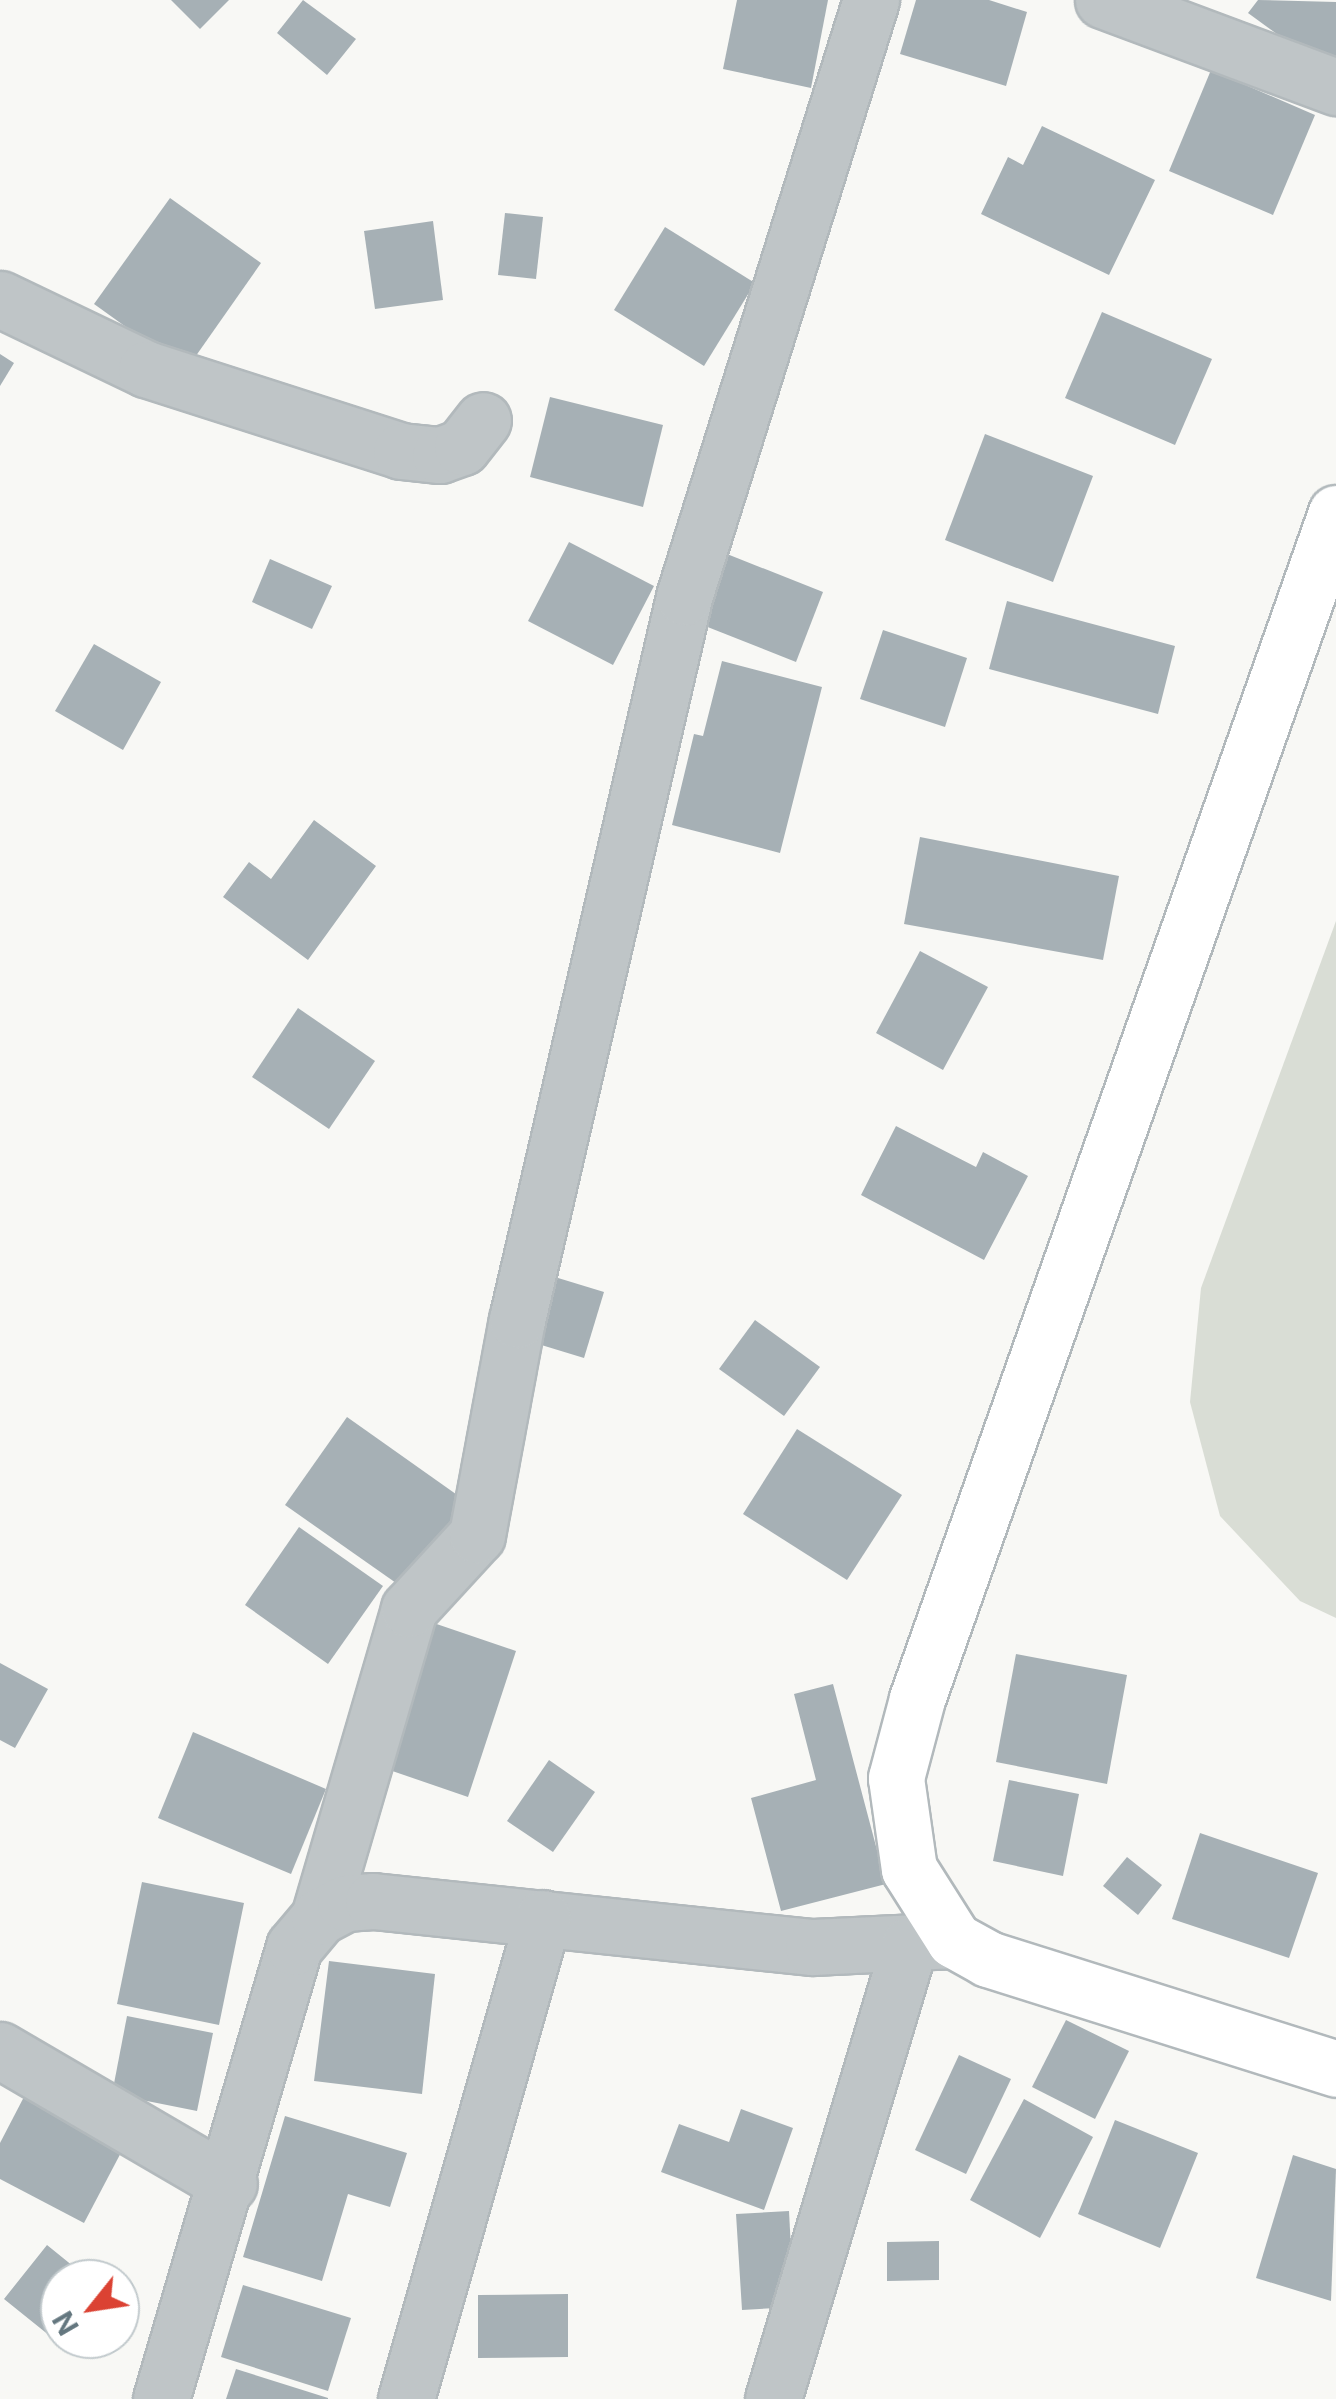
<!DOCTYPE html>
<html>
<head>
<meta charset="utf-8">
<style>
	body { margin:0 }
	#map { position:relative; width:1336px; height:2399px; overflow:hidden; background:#f8f8f5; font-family:Inter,sans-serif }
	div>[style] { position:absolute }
	.green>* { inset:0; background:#d9ddd5 }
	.building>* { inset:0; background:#a6b0b5 }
	.roads { filter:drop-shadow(2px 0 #b2b9bc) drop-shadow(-2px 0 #b2b9bc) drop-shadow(0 2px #b2b9bc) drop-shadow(0 -2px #b2b9bc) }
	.minor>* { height:55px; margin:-27.5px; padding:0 27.5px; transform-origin:27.5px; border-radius:27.5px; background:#bfc5c7 }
	.secondary>* { height:55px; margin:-27.5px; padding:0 27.5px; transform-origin:27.5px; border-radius:27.5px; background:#fff }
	span { translate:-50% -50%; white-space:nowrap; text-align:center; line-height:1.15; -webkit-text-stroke:10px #fff; paint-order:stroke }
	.north { position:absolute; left:40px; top:2259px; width:100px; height:100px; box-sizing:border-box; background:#fff; border:2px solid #c1c9cc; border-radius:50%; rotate:240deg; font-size:28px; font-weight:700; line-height:40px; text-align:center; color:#64777f }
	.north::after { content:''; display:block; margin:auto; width:35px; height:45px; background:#db4233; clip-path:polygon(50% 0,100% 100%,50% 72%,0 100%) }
</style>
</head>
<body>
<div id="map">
	<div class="green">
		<i style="clip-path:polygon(1336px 921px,1336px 1618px,1300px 1601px,1220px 1516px,1190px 1402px,1201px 1288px)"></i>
	</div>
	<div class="building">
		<i style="clip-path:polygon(171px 0,229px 0,200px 29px)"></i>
		<i style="clip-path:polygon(303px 0,356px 39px,327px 75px,277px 33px)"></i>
		<i style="clip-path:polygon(737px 0,828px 0,811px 88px,723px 69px)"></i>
		<i style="clip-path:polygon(916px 0,989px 0,1027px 12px,1006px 86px,900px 54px)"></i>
		<i style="clip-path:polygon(1258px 0,1336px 2px,1336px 77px,1248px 13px)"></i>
		<i style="clip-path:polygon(1211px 70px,1315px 115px,1273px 215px,1169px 171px)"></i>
		<i style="clip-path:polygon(1042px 126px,1155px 180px,1109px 275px,981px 214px,1008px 157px,1023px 165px)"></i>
		<i style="clip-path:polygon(170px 198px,261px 263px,186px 370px,94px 304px)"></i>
		<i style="clip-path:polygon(505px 213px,543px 217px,536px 279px,498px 275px)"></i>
		<i style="clip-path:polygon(433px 221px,443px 300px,375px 309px,364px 231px)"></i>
		<i style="clip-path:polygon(665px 227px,755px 283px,704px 366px,614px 310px)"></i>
		<i style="clip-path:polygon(1102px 312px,1212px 359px,1175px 445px,1065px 398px)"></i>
		<i style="clip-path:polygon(0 354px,14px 363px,0 386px)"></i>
		<i style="clip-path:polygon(550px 397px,663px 425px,643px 507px,530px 477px)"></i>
		<i style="clip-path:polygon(985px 434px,1093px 476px,1053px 582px,945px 540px)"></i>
		<i style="clip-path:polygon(569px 542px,654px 586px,613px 665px,528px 621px)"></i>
		<i style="clip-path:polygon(727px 554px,823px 592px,796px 662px,700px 624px)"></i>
		<i style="clip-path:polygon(270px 559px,332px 586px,312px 629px,252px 602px)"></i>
		<i style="clip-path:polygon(1007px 601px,1175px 646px,1158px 714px,989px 669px)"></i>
		<i style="clip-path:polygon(883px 630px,967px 658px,945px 727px,860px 699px)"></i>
		<i style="clip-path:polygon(94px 644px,161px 682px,123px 750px,55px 711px)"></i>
		<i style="clip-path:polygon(722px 661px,822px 687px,780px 853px,672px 825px,694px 734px,703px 736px)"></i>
		<i style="clip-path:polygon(314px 820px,376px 866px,308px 960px,223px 897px,249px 862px,271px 879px)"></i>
		<i style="clip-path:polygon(920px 837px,1119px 876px,1103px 960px,904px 924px)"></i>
		<i style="clip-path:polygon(920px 951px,988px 987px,943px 1070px,876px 1033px)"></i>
		<i style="clip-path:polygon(298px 1008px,375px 1061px,329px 1129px,252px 1077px)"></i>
		<i style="clip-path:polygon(896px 1126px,976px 1167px,983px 1152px,1028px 1176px,984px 1260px,861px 1195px)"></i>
		<i style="clip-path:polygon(545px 1274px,604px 1292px,584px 1358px,525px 1340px)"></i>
		<i style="clip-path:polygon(755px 1320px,820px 1367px,784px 1416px,719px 1369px)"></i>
		<i style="clip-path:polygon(347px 1417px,477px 1509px,416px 1597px,285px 1505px)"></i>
		<i style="clip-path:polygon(797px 1429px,902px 1495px,847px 1580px,743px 1514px)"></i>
		<i style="clip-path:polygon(299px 1527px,383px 1586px,328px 1664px,245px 1605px)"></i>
		<i style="clip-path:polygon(416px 1617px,516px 1651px,468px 1797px,369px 1763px)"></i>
		<i style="clip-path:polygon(1016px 1654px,1127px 1675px,1107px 1784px,996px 1762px)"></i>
		<i style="clip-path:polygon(0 1663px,48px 1689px,15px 1748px,0 1740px)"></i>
		<i style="clip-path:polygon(833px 1684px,886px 1884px,781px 1911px,751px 1798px,816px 1780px,794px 1694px)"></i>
		<i style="clip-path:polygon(193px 1732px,326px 1789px,291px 1874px,158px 1818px)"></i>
		<i style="clip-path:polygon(549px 1760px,595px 1792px,553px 1852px,507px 1821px)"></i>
		<i style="clip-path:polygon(1009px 1780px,1079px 1794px,1063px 1876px,993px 1861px)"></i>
		<i style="clip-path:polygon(1200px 1833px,1318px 1873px,1289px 1958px,1172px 1919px)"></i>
		<i style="clip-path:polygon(1127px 1857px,1162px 1885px,1138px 1915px,1103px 1886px)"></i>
		<i style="clip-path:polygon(142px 1882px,244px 1903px,219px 2025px,117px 2004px)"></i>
		<i style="clip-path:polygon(329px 1961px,435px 1974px,422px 2094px,314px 2081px)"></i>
		<i style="clip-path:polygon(127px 2016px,213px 2033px,197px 2111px,112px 2094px)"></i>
		<i style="clip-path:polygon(1066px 2020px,1129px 2051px,1095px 2119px,1032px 2087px)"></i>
		<i style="clip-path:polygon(959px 2055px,1011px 2079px,966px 2174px,915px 2150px)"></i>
		<i style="clip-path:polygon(26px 2093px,125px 2145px,84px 2223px,0 2179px,0 2143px)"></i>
		<i style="clip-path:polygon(1024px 2099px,1093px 2137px,1040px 2238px,970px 2200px)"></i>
		<i style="clip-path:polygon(741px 2109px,793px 2128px,764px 2210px,661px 2172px,679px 2124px,729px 2142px)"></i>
		<i style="clip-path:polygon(285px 2116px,407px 2153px,390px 2207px,348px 2194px,322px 2281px,243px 2257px)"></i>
		<i style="clip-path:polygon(1115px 2120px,1198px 2153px,1160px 2248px,1078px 2214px)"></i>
		<i style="clip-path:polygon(1293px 2155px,1336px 2169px,1331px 2301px,1256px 2278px)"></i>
		<i style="clip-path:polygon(789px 2211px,794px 2307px,742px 2310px,736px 2214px)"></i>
		<i style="clip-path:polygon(939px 2241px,939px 2280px,887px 2281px,887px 2242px)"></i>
		<i style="clip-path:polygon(47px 2245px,89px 2279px,60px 2279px,60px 2323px,50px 2336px,4px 2299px)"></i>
		<i style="clip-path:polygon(243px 2285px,351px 2318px,328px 2391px,221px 2357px)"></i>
		<i style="clip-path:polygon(568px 2294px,568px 2357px,478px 2358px,478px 2295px)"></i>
		<i style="clip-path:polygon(236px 2369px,328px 2398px,328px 2399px,226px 2399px)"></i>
	</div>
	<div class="roads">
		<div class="minor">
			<i style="left:1103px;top:0;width:249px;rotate:20.5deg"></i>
			<i style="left:0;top:299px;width:162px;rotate:25.6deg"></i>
			<i style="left:146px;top:369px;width:268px;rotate:17.8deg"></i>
			<i style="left:401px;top:451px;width:39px;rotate:6deg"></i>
			<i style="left:440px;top:455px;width:23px;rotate:-20deg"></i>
			<i style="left:462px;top:447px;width:34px;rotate:-52deg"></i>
			<i style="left:319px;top:1917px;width:321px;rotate:-73.7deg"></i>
			<i style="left:409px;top:1609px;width:100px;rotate:-47.4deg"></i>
			<i style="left:477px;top:1535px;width:219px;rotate:-79.5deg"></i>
			<i style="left:517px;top:1320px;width:742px;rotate:-76.99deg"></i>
			<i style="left:684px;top:597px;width:626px;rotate:-72.61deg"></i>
			<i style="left:0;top:2050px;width:265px;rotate:30.3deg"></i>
			<i style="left:161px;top:2399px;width:471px;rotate:-73.6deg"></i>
			<i style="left:294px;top:1947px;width:39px;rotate:-50deg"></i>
			<i style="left:319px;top:1917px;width:30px;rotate:-28deg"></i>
			<i style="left:345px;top:1903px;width:28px;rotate:-4deg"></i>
			<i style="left:373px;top:1901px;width:442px;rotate:6deg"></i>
			<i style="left:813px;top:1947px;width:141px;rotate:-2.8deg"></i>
			<i style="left:406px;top:2399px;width:500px;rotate:-74.1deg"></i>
			<i style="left:773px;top:2399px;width:474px;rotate:-73.3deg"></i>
		</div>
		<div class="secondary">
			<i style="left:1336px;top:513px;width:1258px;rotate:109.46deg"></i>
			<i style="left:917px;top:1699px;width:82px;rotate:104.9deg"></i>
			<i style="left:896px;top:1778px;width:92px;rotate:81.9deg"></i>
			<i style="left:909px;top:1869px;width:84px;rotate:57.6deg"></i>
			<i style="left:954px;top:1940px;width:39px;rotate:29deg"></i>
			<i style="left:988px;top:1959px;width:365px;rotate:17.5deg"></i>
		</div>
	</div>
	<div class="north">N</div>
</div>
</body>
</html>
